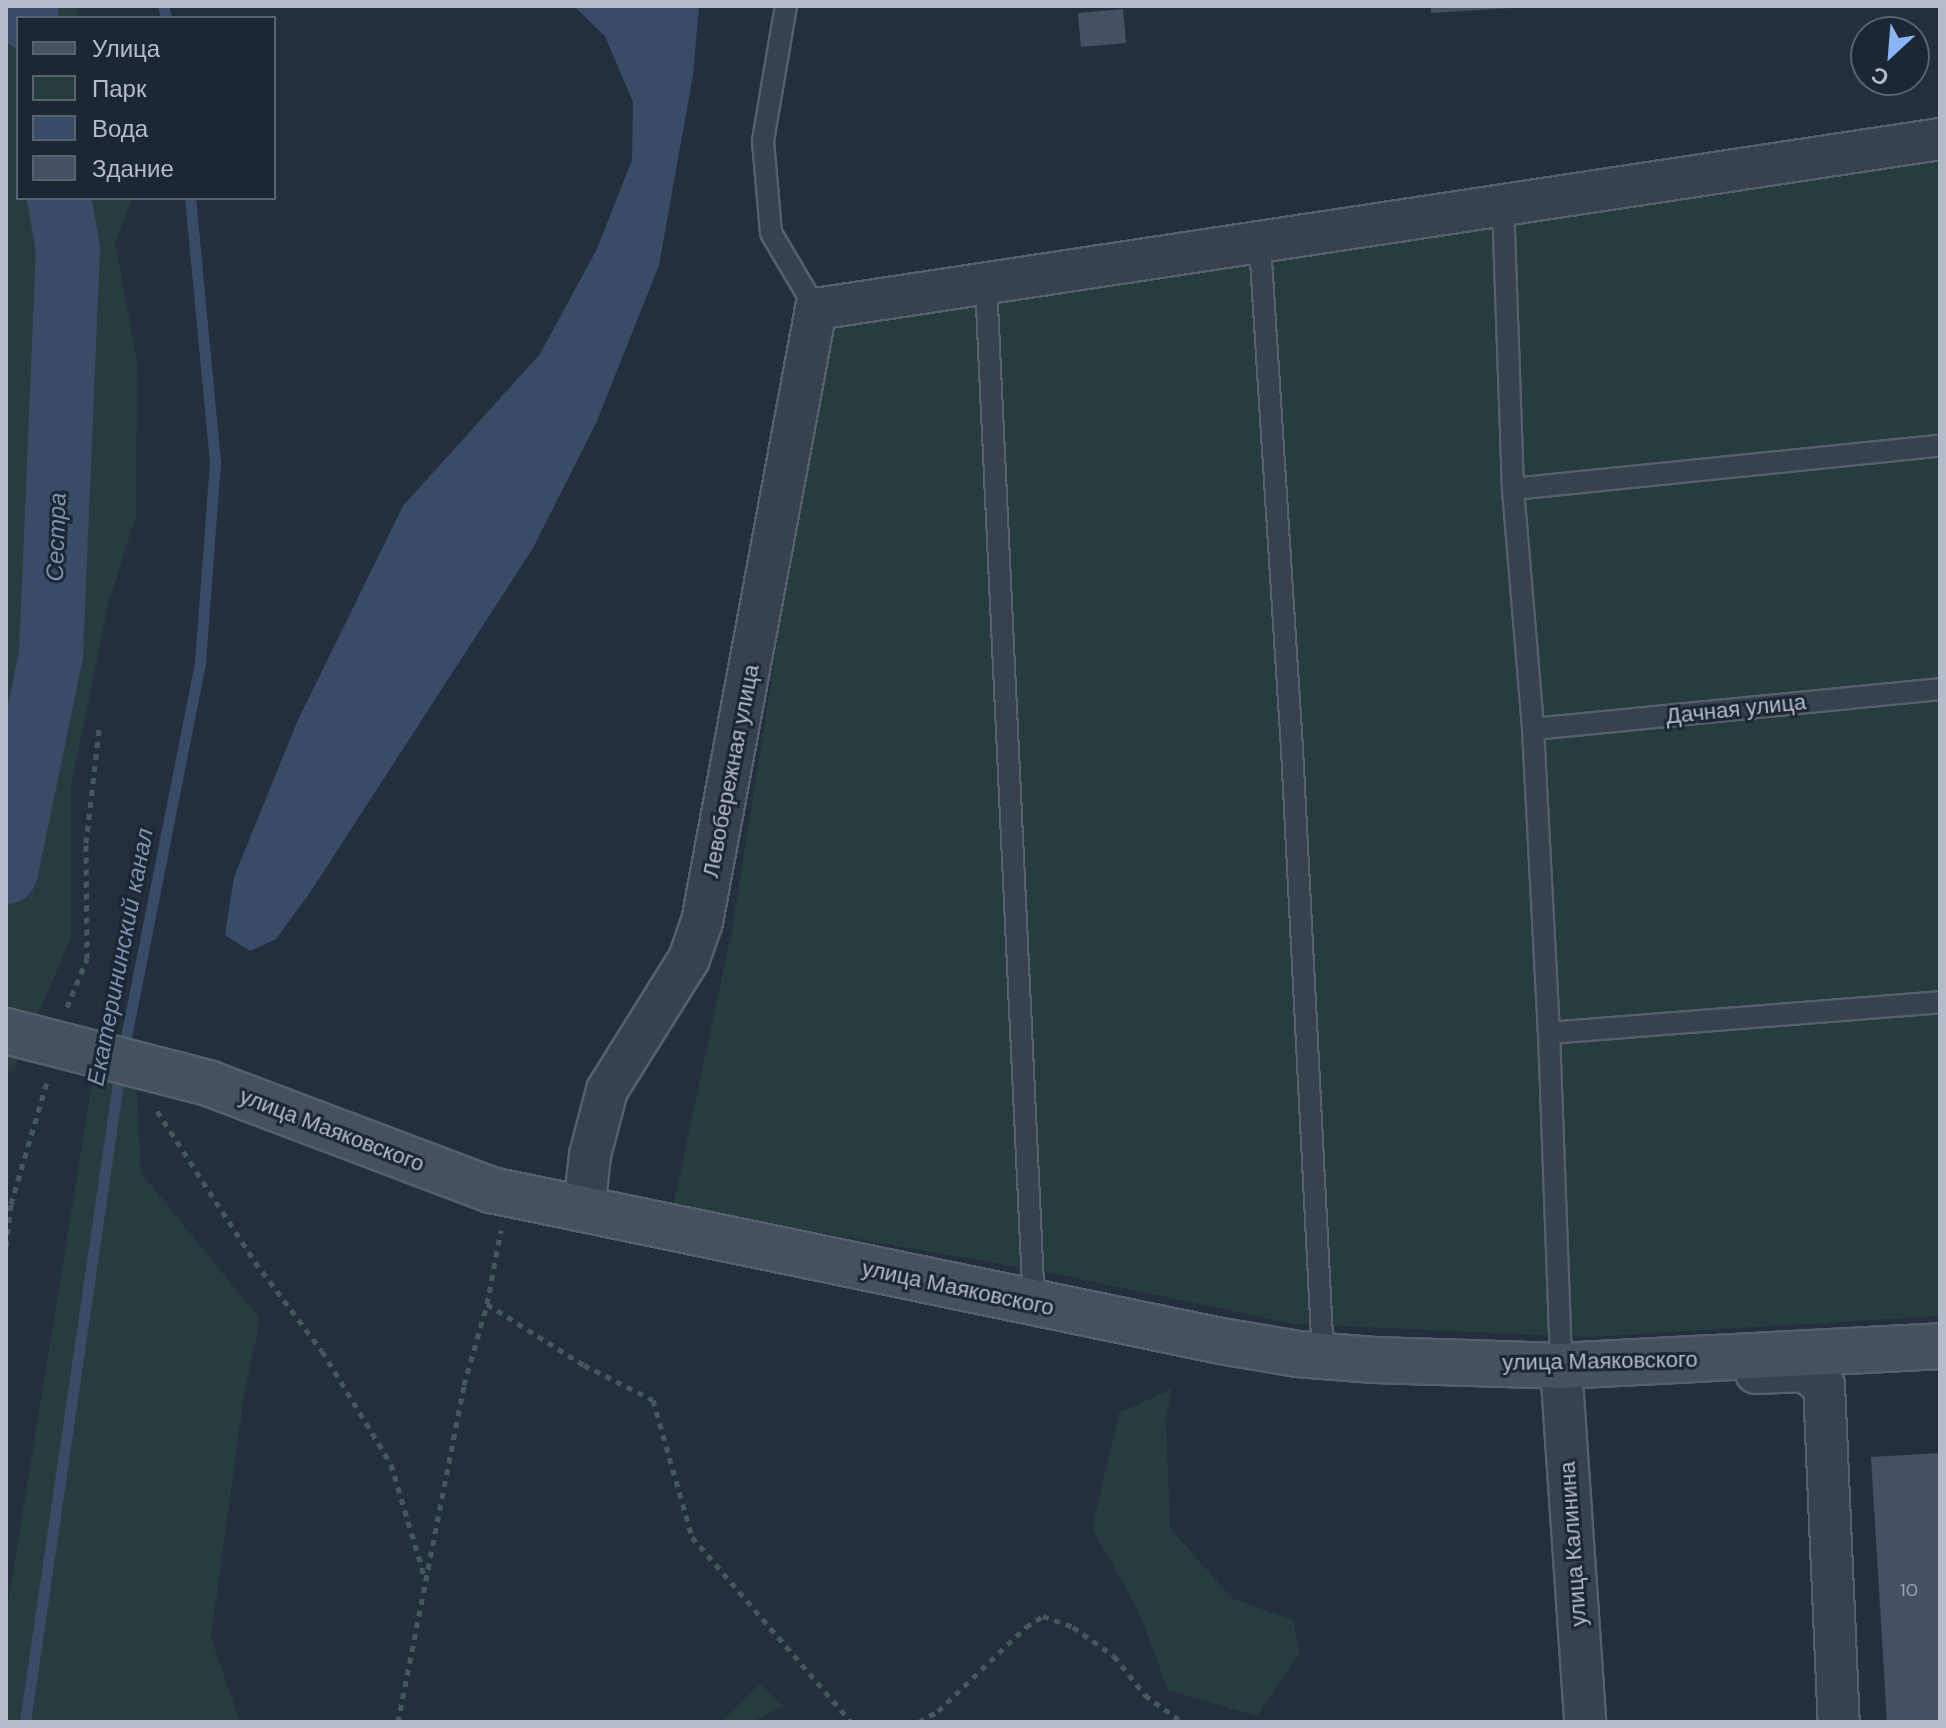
<!DOCTYPE html>
<html>
<head>
<meta charset="utf-8">
<style>
	body { margin:0 }
	#map { position:relative; width:1946px; height:1728px; overflow:hidden; background:#242f3e; font-family:"DM Sans",sans-serif }
	div>[style] { position:absolute }
	.green>* { inset:0; background:#263c3f }
	.water>* { inset:0; background:#394c67 }
	.stream>* { height:11px; margin:-5.5px; padding:0 5.5px; transform-origin:5.5px; border-radius:5.5px; background:#394c67 }
	.river>* { height:64px; margin:-32px; padding:0 32px; transform-origin:32px; border-radius:32px; background:#394c67 }
	.building>* { inset:0; background:#455162 }
	.path>* { height:5px; margin-top:-2.5px; transform-origin:0; background:repeating-linear-gradient(90deg,#44595c 0 6px,transparent 0 12px) }
	.roads { filter:drop-shadow(2px 0 #565f6c) drop-shadow(-2px 0 #565f6c) drop-shadow(0 2px #565f6c) drop-shadow(0 -2px #565f6c) }
	.lane>* { height:20px; margin:-10px; padding:0 10px; transform-origin:10px; border-radius:10px; background:#38414e }
	.street>* { height:40px; margin:-20px; padding:0 20px; transform-origin:20px; border-radius:20px; background:#38414e }
	.secondary>* { height:44px; margin:-22px; padding:0 22px; transform-origin:22px; border-radius:22px; background:#465061 }
	span { translate:-50% -50%; white-space:nowrap; text-align:center; line-height:1.15; -webkit-text-stroke:6px #1d2633; paint-order:stroke }
	.number-label { font-size:18px; color:#98a1af }
	.number-label span { -webkit-text-stroke-width:0 }
	.street-label { font-size:22px; color:#b4bcc9 }
	.water-label { font-size:24px; color:#7c92b1; font-style:italic }
	.frame { position:absolute; inset:0; border:8px solid #b4bcc9; pointer-events:none }
	.legend { position:absolute; left:16px; top:16px; width:260px; height:184px; box-sizing:border-box; background:#1d2633; border:2px solid #59626f; margin:0; padding:10px 14px; list-style:none; font-size:24px; color:#b4bcc9 }
	.legend li { display:flex; align-items:center; gap:16px; height:40px }
	.legend b { width:40px; border:2px solid #59626f }
	.north { position:absolute; left:1850px; top:16px; width:80px; height:80px; box-sizing:border-box; background:#1d2633; border:2px solid #59626f; border-radius:50%; rotate:206deg; font-size:22px; font-weight:700; line-height:32px; text-align:center; color:#b4bcc9 }
	.north::after { content:''; display:block; margin:auto; width:28px; height:36px; background:#8ab4f8; clip-path:polygon(50% 0,100% 100%,50% 72%,0 100%) }
</style>
</head>
<body>
<div id="map">
	<div class="green">
		<i style="clip-path:polygon(6px 6px,77px 6px,80px 18px,18px 18px,18px 198px,133px 198px,115px 241px,137px 362px,136px 516px,109px 601px,71px 786px,71px 938px,14px 1069px,6px 1073px)"></i>
		<i style="clip-path:polygon(1940px 153px,1940px 1316px,1588px 1337px,1294px 1324px,1052px 1273px,673px 1207px,732px 930px,827px 327px)"></i>
		<i style="clip-path:polygon(95px 1065px,136px 1075px,141px 1173px,260px 1319px,243px 1402px,211px 1638px,240px 1722px,6px 1722px,6px 1616px)"></i>
		<i style="clip-path:polygon(1172px 1389px,1166px 1419px,1170px 1528px,1233px 1599px,1293px 1620px,1300px 1653px,1256px 1716px,1168px 1690px,1138px 1610px,1092px 1528px,1119px 1413px)"></i>
		<i style="clip-path:polygon(760px 1683px,783px 1706px,751px 1722px,707px 1722px,724px 1719px)"></i>
	</div>
	<div class="water">
		<i style="clip-path:polygon(574px 6px,699px 6px,693px 75px,659px 265px,597px 421px,533px 548px,311px 891px,276px 939px,250px 951px,225px 935px,234px 877px,298px 720px,403px 506px,540px 354px,597px 249px,632px 160px,633px 102px,605px 36px)"></i>
	</div>
	<div class="stream">
		<i style="left:163px;top:6px;width:12px;rotate:76deg"></i>
		<i style="left:123px;top:1052px;width:398px;rotate:-78.8deg"></i>
		<i style="left:200px;top:662px;width:201px;rotate:-85.7deg"></i>
		<i style="left:215px;top:462px;width:265px;rotate:-95.4deg"></i>
		<i style="left:25px;top:1722px;width:660px;rotate:-81.72deg"></i>
	</div>
	<div class="river">
		<i style="left:25px;top:6px;width:12px;rotate:81deg"></i>
		<i style="left:6px;top:872px;width:223px;rotate:-78.3deg"></i>
		<i style="left:51px;top:654px;width:405px;rotate:-87.6deg"></i>
		<i style="left:68px;top:249px;width:52px;rotate:-100deg"></i>
	</div>
	<div class="building">
		<i style="clip-path:polygon(1431px 6px,1511px 6px,1511px 8px,1431px 13px)"></i>
		<i style="clip-path:polygon(1123px 9px,1126px 43px,1081px 47px,1078px 13px)"></i>
		<i style="clip-path:polygon(1940px 1453px,1940px 1722px,1887px 1722px,1871px 1457px)"></i>
	</div>
	<div class="path">
		<i style="left:67px;top:1007px;width:52px;rotate:-67.4deg"></i>
		<i style="left:87px;top:959px;width:116px;rotate:-90.5deg"></i>
		<i style="left:86px;top:843px;width:114px;rotate:-83.4deg"></i>
		<i style="left:157px;top:1111px;width:180px;rotate:57deg"></i>
		<i style="left:255px;top:1262px;width:111px;rotate:53deg"></i>
		<i style="left:322px;top:1351px;width:132px;rotate:58.6deg"></i>
		<i style="left:391px;top:1464px;width:120px;rotate:73.5deg"></i>
		<i style="left:6px;top:1246px;width:42px;rotate:-83.2deg"></i>
		<i style="left:11px;top:1204px;width:127px;rotate:-73.6deg"></i>
		<i style="left:487px;top:1304px;width:115px;rotate:32.2deg"></i>
		<i style="left:584px;top:1365px;width:77px;rotate:26.9deg"></i>
		<i style="left:653px;top:1400px;width:142px;rotate:74.1deg"></i>
		<i style="left:692px;top:1537px;width:244px;rotate:49.3deg"></i>
		<i style="left:398px;top:1722px;width:343px;rotate:-78.9deg"></i>
		<i style="left:464px;top:1385px;width:84px;rotate:-74.1deg"></i>
		<i style="left:487px;top:1304px;width:75px;rotate:-79.3deg"></i>
		<i style="left:919px;top:1722px;width:22px;rotate:-30deg"></i>
		<i style="left:938px;top:1711px;width:122px;rotate:-43.7deg"></i>
		<i style="left:1026px;top:1627px;width:20px;rotate:-33deg"></i>
		<i style="left:1043px;top:1616px;width:32px;rotate:20deg"></i>
		<i style="left:1073px;top:1627px;width:50px;rotate:35.3deg"></i>
		<i style="left:1114px;top:1656px;width:50px;rotate:51.5deg"></i>
		<i style="left:1145px;top:1695px;width:46px;rotate:36.1deg"></i>
	</div>
	<div class="roads">
		<div class="lane">
			<i style="left:786px;top:6px;width:137px;rotate:99.7deg"></i>
			<i style="left:763px;top:141px;width:92px;rotate:85deg"></i>
			<i style="left:771px;top:233px;width:88px;rotate:59.4deg"></i>
			<i style="left:1503px;top:203px;width:286px;rotate:88deg"></i>
			<i style="left:1513px;top:489px;width:241px;rotate:85.2deg"></i>
			<i style="left:1533px;top:729px;width:304px;rotate:87deg"></i>
			<i style="left:1549px;top:1033px;width:333px;rotate:87.9deg"></i>
			<i style="left:1260px;top:244px;width:506px;rotate:86.37deg"></i>
			<i style="left:1292px;top:749px;width:608px;rotate:87.08deg"></i>
			<i style="left:986px;top:284px;width:1021px;rotate:87.31deg"></i>
			<i style="left:1513px;top:489px;width:429px;rotate:-5.8deg"></i>
			<i style="left:1533px;top:729px;width:409px;rotate:-5.6deg"></i>
			<i style="left:1549px;top:1033px;width:392px;rotate:-4.5deg"></i>
		</div>
		<div class="street">
			<i style="left:584px;top:1210px;width:55px;rotate:-83.8deg"></i>
			<i style="left:590px;top:1155px;width:67px;rotate:-75.3deg"></i>
			<i style="left:607px;top:1090px;width:155px;rotate:-58deg"></i>
			<i style="left:689px;top:959px;width:39px;rotate:-71deg"></i>
			<i style="left:702px;top:922px;width:624px;rotate:-79.47deg"></i>
			<i style="left:816px;top:309px;width:1137px;rotate:-8.6deg"></i>
			<i style="left:1561px;top:1366px;width:357px;rotate:86.1deg"></i>
			<i style="left:1756px;top:1373px;width:48px;rotate:-2.4deg"></i>
			<i style="left:1804px;top:1371px;width:24px;rotate:35deg"></i>
			<i style="left:1824px;top:1385px;width:337px;rotate:87.5deg"></i>
		</div>
		<div class="secondary">
			<i style="left:6px;top:1031px;width:209px;rotate:14.4deg"></i>
			<i style="left:208px;top:1083px;width:303px;rotate:20.7deg"></i>
			<i style="left:491px;top:1190px;width:745px;rotate:11.69deg"></i>
			<i style="left:1221px;top:1341px;width:78px;rotate:9.6deg"></i>
			<i style="left:1298px;top:1354px;width:76px;rotate:4.5deg"></i>
			<i style="left:1374px;top:1360px;width:187px;rotate:1.8deg"></i>
			<i style="left:1561px;top:1366px;width:380px;rotate:-3deg"></i>
		</div>
	</div>
	<div class="number-label">
		<span style="left:1909px;top:1590px">10</span>
	</div>
	<div class="street-label">
		<span style="left:1736px;top:709px;rotate:-6deg">Дачная улица</span>
		<span style="left:731px;top:771px;rotate:-79deg">Левобережная улица</span>
		<span style="left:332px;top:1130px;rotate:21deg">улица Маяковского</span>
		<span style="left:958px;top:1288px;rotate:12deg">улица Маяковского</span>
		<span style="left:1600px;top:1361px;rotate:-1deg">улица Маяковского</span>
		<span style="left:1573px;top:1544px;rotate:-94deg">улица Калинина</span>
	</div>
	<div class="water-label">
		<span style="left:56px;top:537px;rotate:-88deg">Сестра</span>
		<span style="left:120px;top:957px;rotate:-79deg">Екатерининский канал</span>
	</div>
	<div class="frame"></div>
	<ul class="legend">
	<li><b style="height:10px;background:#465061"></b>Улица</li>
	<li><b style="height:22px;background:#263c3f"></b>Парк</li>
	<li><b style="height:22px;background:#394c67"></b>Вода</li>
	<li><b style="height:22px;background:#455162"></b>Здание</li>
	</ul>
	<div class="north">С</div>
</div>
</body>
</html>
